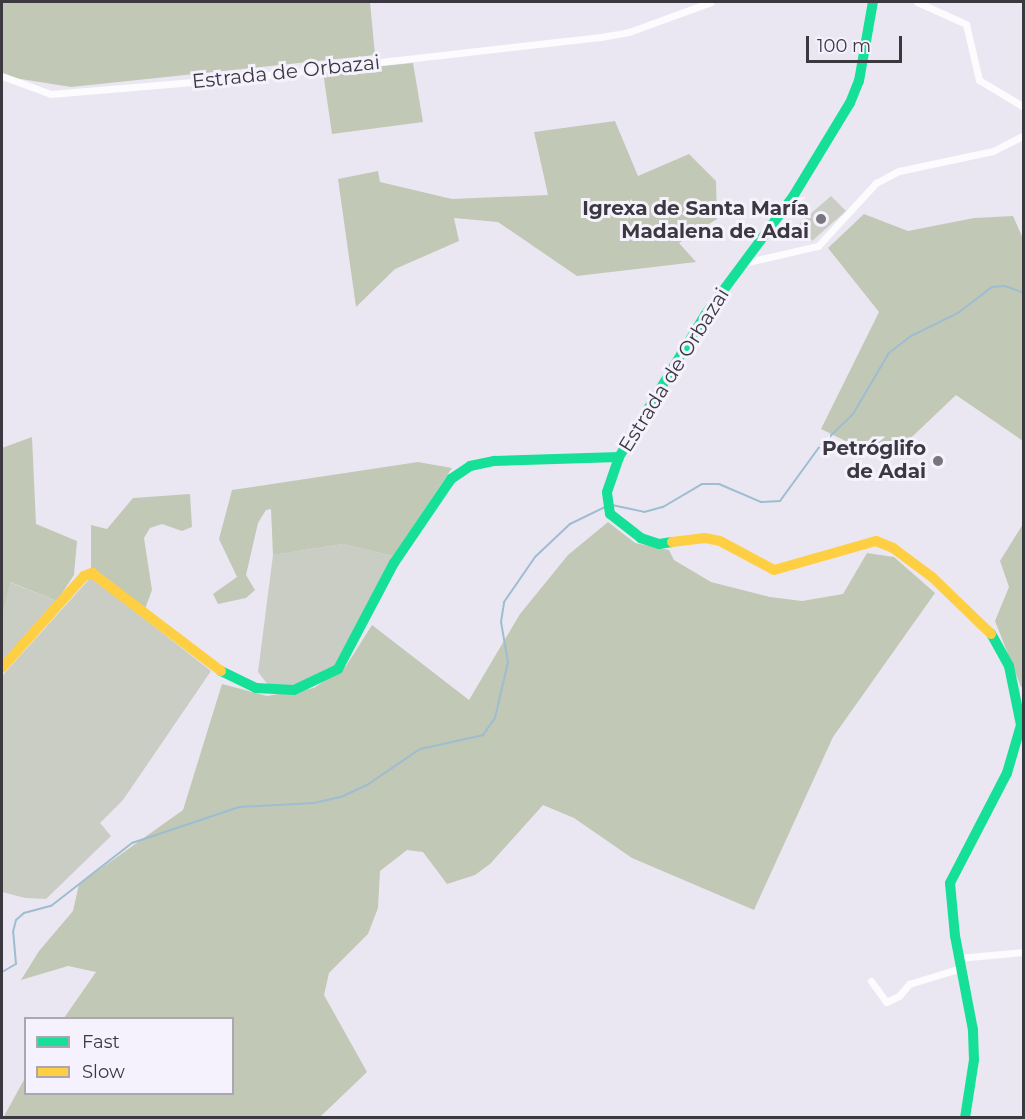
<!DOCTYPE html>
<html>
<head>
<meta charset="utf-8">
<style>
	body { margin:0 }
	#map { position:relative; width:1025px; height:1119px; overflow:hidden; background:#eae7f2; font-family:Montserrat,sans-serif }
	div>[style] { position:absolute }
	.green>* { inset:0; background:#cacdc3 }
	.forest>* { inset:0; background:#c2c8b6 }
	.stream>* { height:2px; margin:-1px; padding:0 1px; transform-origin:1px; border-radius:1px; background:#9ebdd1 }
	.street>* { height:7px; margin:-3.5px; padding:0 3.5px; transform-origin:3.5px; border-radius:3.5px; background:#fcfbfd }
	.fast>* { height:10px; margin:-5px; padding:0 5px; transform-origin:5px; border-radius:5px; background:#16e098 }
	.slow>* { height:10px; margin:-5px; padding:0 5px; transform-origin:5px; border-radius:5px; background:#ffcf43 }
	.dots>* { width:16px; height:16px; translate:-50% -50%; box-sizing:border-box; border:3px solid #f5f1fd; border-radius:50% }
	span { translate:-50% -50%; white-space:nowrap; text-align:center; line-height:1.15; -webkit-text-stroke:6px #f5f1fd; paint-order:stroke }
	.street-label { font-size:20px; color:#3b3840 }
	.poi-label { font-size:20px; color:#3b3840; font-weight:700 }
	.right { translate:-100% -50%; text-align:right }
	.frame { position:absolute; inset:0; border:3px solid #3b3840; pointer-events:none }
	.legend { position:absolute; left:24px; top:1017px; width:210px; height:78px; box-sizing:border-box; background:#f5f1fd; border:2px solid #aba7b1; margin:0; padding:8px 10px; list-style:none; font-size:18px; color:#3b3840 }
	.legend li { display:flex; align-items:center; gap:12px; height:30px }
	.legend b { width:30px; border:2px solid #aba7b1 }
	.scale { position:absolute; left:806px; top:36px; width:96px; height:27px; box-sizing:border-box; border:3px solid #3b3840; border-top:0; padding-left:8px; font-size:18px; line-height:21px; white-space:nowrap; color:#3b3840; -webkit-text-stroke:4px #f5f1fd; paint-order:stroke }
</style>
</head>
<body>
<div id="map">
	<div class="green">
		<i style="clip-path:polygon(831px 196px,846px 211px,812px 241px,799px 224px)"></i>
		<i style="clip-path:polygon(343px 544px,393px 556px,332px 671px,297px 687px,269px 686px,258px 672px,273px 555px)"></i>
		<i style="clip-path:polygon(91px 577px,211px 671px,123px 800px,100px 823px,111px 836px,46px 899px,25px 898px,2px 892px,2px 676px)"></i>
		<i style="clip-path:polygon(9px 582px,57px 601px,2px 661px,2px 617px)"></i>
	</div>
	<div class="forest">
		<i style="clip-path:polygon(2px 2px,370px 2px,375px 55px,71px 87px,2px 76px)"></i>
		<i style="clip-path:polygon(413px 63px,423px 122px,332px 134px,323px 72px)"></i>
		<i style="clip-path:polygon(615px 121px,638px 176px,689px 154px,716px 181px,717px 219px,679px 243px,696px 262px,577px 276px,498px 222px,454px 218px,459px 241px,395px 269px,356px 307px,338px 179px,378px 171px,380px 182px,452px 199px,548px 195px,534px 132px)"></i>
		<i style="clip-path:polygon(864px 214px,908px 231px,974px 218px,1013px 216px,1024px 241px,1023px 441px,956px 395px,894px 454px,858px 447px,821px 429px,879px 312px,828px 248px)"></i>
		<i style="clip-path:polygon(32px 437px,36px 524px,77px 541px,74px 575px,57px 601px,10px 582px,2px 617px,2px 448px)"></i>
		<i style="clip-path:polygon(418px 462px,452px 468px,393px 556px,343px 544px,273px 555px,271px 509px,266px 510px,258px 523px,246px 575px,255px 590px,246px 598px,218px 604px,213px 594px,237px 577px,219px 539px,232px 490px)"></i>
		<i style="clip-path:polygon(190px 494px,192px 527px,182px 531px,162px 524px,150px 528px,144px 538px,152px 590px,145px 609px,91px 570px,91px 525px,107px 529px,133px 498px)"></i>
		<i style="clip-path:polygon(608px 522px,635px 543px,669px 550px,674px 560px,711px 582px,770px 597px,802px 601px,843px 594px,867px 553px,894px 557px,935px 593px,833px 737px,754px 910px,632px 858px,574px 818px,543px 805px,490px 864px,475px 875px,447px 884px,423px 852px,407px 850px,380px 871px,378px 908px,368px 934px,329px 973px,324px 995px,367px 1072px,320px 1117px,3px 1118px,25px 1078px,26px 1094px,232px 1094px,232px 1018px,64px 1018px,96px 972px,68px 966px,21px 980px,39px 951px,73px 911px,79px 884px,183px 810px,222px 684px,267px 696px,314px 688px,346px 666px,372px 625px,469px 700px,520px 614px,568px 555px)"></i>
		<i style="clip-path:polygon(1023px 524px,1023px 687px,1021px 687px,995px 621px,1009px 587px,1000px 561px)"></i>
	</div>
	<div class="stream">
		<i style="left:612px;top:505px;width:33px;rotate:12deg"></i>
		<i style="left:644px;top:512px;width:20px;rotate:-15deg"></i>
		<i style="left:663px;top:507px;width:45px;rotate:-30.5deg"></i>
		<i style="left:702px;top:484px;width:17px"></i>
		<i style="left:719px;top:484px;width:46px;rotate:23.2deg"></i>
		<i style="left:761px;top:502px;width:19px;rotate:-3deg"></i>
		<i style="left:780px;top:501px;width:68px;rotate:-54deg"></i>
		<i style="left:820px;top:446px;width:46px;rotate:-44.1deg"></i>
		<i style="left:853px;top:414px;width:71px;rotate:-59.5deg"></i>
		<i style="left:889px;top:353px;width:28px;rotate:-38deg"></i>
		<i style="left:911px;top:336px;width:52px;rotate:-26.1deg"></i>
		<i style="left:958px;top:313px;width:43px;rotate:-37.4deg"></i>
		<i style="left:992px;top:287px;width:13px;rotate:-4deg"></i>
		<i style="left:1005px;top:286px;width:20px;rotate:20deg"></i>
		<i style="left:2px;top:972px;width:16px;rotate:-30deg"></i>
		<i style="left:16px;top:964px;width:32px;rotate:-95deg"></i>
		<i style="left:13px;top:932px;width:12px;rotate:-76deg"></i>
		<i style="left:16px;top:920px;width:11px;rotate:-41deg"></i>
		<i style="left:24px;top:913px;width:28px;rotate:-15deg"></i>
		<i style="left:51px;top:906px;width:103px;rotate:-37.9deg"></i>
		<i style="left:132px;top:843px;width:113px;rotate:-18.6deg"></i>
		<i style="left:239px;top:807px;width:75px;rotate:-3.1deg"></i>
		<i style="left:314px;top:803px;width:28px;rotate:-13deg"></i>
		<i style="left:341px;top:797px;width:29px;rotate:-25deg"></i>
		<i style="left:367px;top:785px;width:64px;rotate:-34.2deg"></i>
		<i style="left:420px;top:749px;width:65px;rotate:-12.5deg"></i>
		<i style="left:483px;top:735px;width:21px;rotate:-55deg"></i>
		<i style="left:495px;top:718px;width:57px;rotate:-76.9deg"></i>
		<i style="left:508px;top:662px;width:41px;rotate:-99.9deg"></i>
		<i style="left:501px;top:622px;width:20px;rotate:-81deg"></i>
		<i style="left:504px;top:602px;width:55px;rotate:-55.4deg"></i>
		<i style="left:535px;top:557px;width:48px;rotate:-43.3deg"></i>
		<i style="left:570px;top:524px;width:41px;rotate:-25.9deg"></i>
	</div>
	<div class="street">
		<i style="left:917px;top:2px;width:54px;rotate:24.2deg"></i>
		<i style="left:966px;top:24px;width:57px;rotate:76.9deg"></i>
		<i style="left:979px;top:80px;width:52px;rotate:31deg"></i>
		<i style="left:2px;top:76px;width:52px;rotate:20.2deg"></i>
		<i style="left:51px;top:94px;width:190px;rotate:-4.8deg"></i>
		<i style="left:240px;top:78px;width:363px;rotate:-6.5deg"></i>
		<i style="left:601px;top:37px;width:28px;rotate:-10deg"></i>
		<i style="left:629px;top:32px;width:87px;rotate:-20.1deg"></i>
		<i style="left:743px;top:263px;width:77px;rotate:-12.8deg"></i>
		<i style="left:818px;top:246px;width:86px;rotate:-47.4deg"></i>
		<i style="left:876px;top:183px;width:26px;rotate:-28deg"></i>
		<i style="left:899px;top:171px;width:96px;rotate:-12deg"></i>
		<i style="left:993px;top:151px;width:35px;rotate:-27deg"></i>
		<i style="left:959px;top:958px;width:65px;rotate:-5.3deg"></i>
		<i style="left:871px;top:981px;width:26px;rotate:54deg"></i>
		<i style="left:886px;top:1002px;width:14px;rotate:-25deg"></i>
		<i style="left:899px;top:996px;width:16px;rotate:-50deg"></i>
		<i style="left:909px;top:984px;width:54px;rotate:-17.1deg"></i>
	</div>
	<div class="fast">
		<i style="left:672px;top:542px;width:13px;rotate:171deg"></i>
		<i style="left:659px;top:544px;width:19px;rotate:-162deg"></i>
		<i style="left:641px;top:538px;width:39px;rotate:-142deg"></i>
		<i style="left:610px;top:514px;width:22px;rotate:-98deg"></i>
		<i style="left:607px;top:492px;width:37px;rotate:-71deg"></i>
		<i style="left:619px;top:457px;width:166px;rotate:-58.8deg"></i>
		<i style="left:705px;top:315px;width:149px;rotate:-53.4deg"></i>
		<i style="left:794px;top:195px;width:108px;rotate:-58.7deg"></i>
		<i style="left:850px;top:103px;width:24px;rotate:-68deg"></i>
		<i style="left:859px;top:81px;width:80px;rotate:-80deg"></i>
		<i style="left:221px;top:671px;width:39px;rotate:26deg"></i>
		<i style="left:256px;top:688px;width:38px;rotate:3deg"></i>
		<i style="left:294px;top:690px;width:49px;rotate:-25.5deg"></i>
		<i style="left:338px;top:669px;width:120px;rotate:-62.2deg"></i>
		<i style="left:394px;top:563px;width:102px;rotate:-55.8deg"></i>
		<i style="left:451px;top:479px;width:23px;rotate:-34deg"></i>
		<i style="left:470px;top:466px;width:25px;rotate:-12deg"></i>
		<i style="left:494px;top:461px;width:125px;rotate:-1.8deg"></i>
		<i style="left:965px;top:1118px;width:59px;rotate:-81.2deg"></i>
		<i style="left:974px;top:1060px;width:30px;rotate:-92deg"></i>
		<i style="left:973px;top:1030px;width:96px;rotate:-100.8deg"></i>
		<i style="left:955px;top:936px;width:53px;rotate:-95.4deg"></i>
		<i style="left:950px;top:883px;width:124px;rotate:-62.6deg"></i>
		<i style="left:1007px;top:773px;width:50px;rotate:-73.7deg"></i>
		<i style="left:1021px;top:725px;width:60px;rotate:-101.5deg"></i>
		<i style="left:1009px;top:666px;width:37px;rotate:-119deg"></i>
	</div>
	<div class="slow">
		<i style="left:672px;top:542px;width:33px;rotate:-7deg"></i>
		<i style="left:705px;top:538px;width:15px;rotate:11deg"></i>
		<i style="left:720px;top:541px;width:61px;rotate:28.2deg"></i>
		<i style="left:774px;top:570px;width:106px;rotate:-15.9deg"></i>
		<i style="left:876px;top:541px;width:18px;rotate:22deg"></i>
		<i style="left:893px;top:548px;width:49px;rotate:36.6deg"></i>
		<i style="left:932px;top:577px;width:82px;rotate:44deg"></i>
		<i style="left:2px;top:668px;width:123px;rotate:-48.3deg"></i>
		<i style="left:84px;top:576px;width:9px;rotate:-21deg"></i>
		<i style="left:92px;top:573px;width:162px;rotate:37.2deg"></i>
	</div>
	<div class="dots">
		<i style="left:821px;top:219px;background:#78757e"></i>
		<i style="left:938px;top:461px;background:#78757e"></i>
	</div>
	<div class="street-label">
		<span style="left:286px;top:72px;rotate:-6deg">Estrada de Orbazai</span>
		<span style="left:674px;top:370px;rotate:-58deg">Estrada de Orbazai</span>
	</div>
	<div class="poi-label">
		<span class="right" style="left:809px;top:220px">Igrexa de Santa María<br>Madalena de Adai</span>
		<span class="right" style="left:926px;top:460px">Petróglifo<br>de Adai</span>
	</div>
	<div class="frame"></div>
	<ul class="legend">
	<li><b style="height:8px;background:#16e098"></b>Fast</li>
	<li><b style="height:8px;background:#ffcf43"></b>Slow</li>
	</ul>
	<div class="scale">100 m</div>
</div>
</body>
</html>
